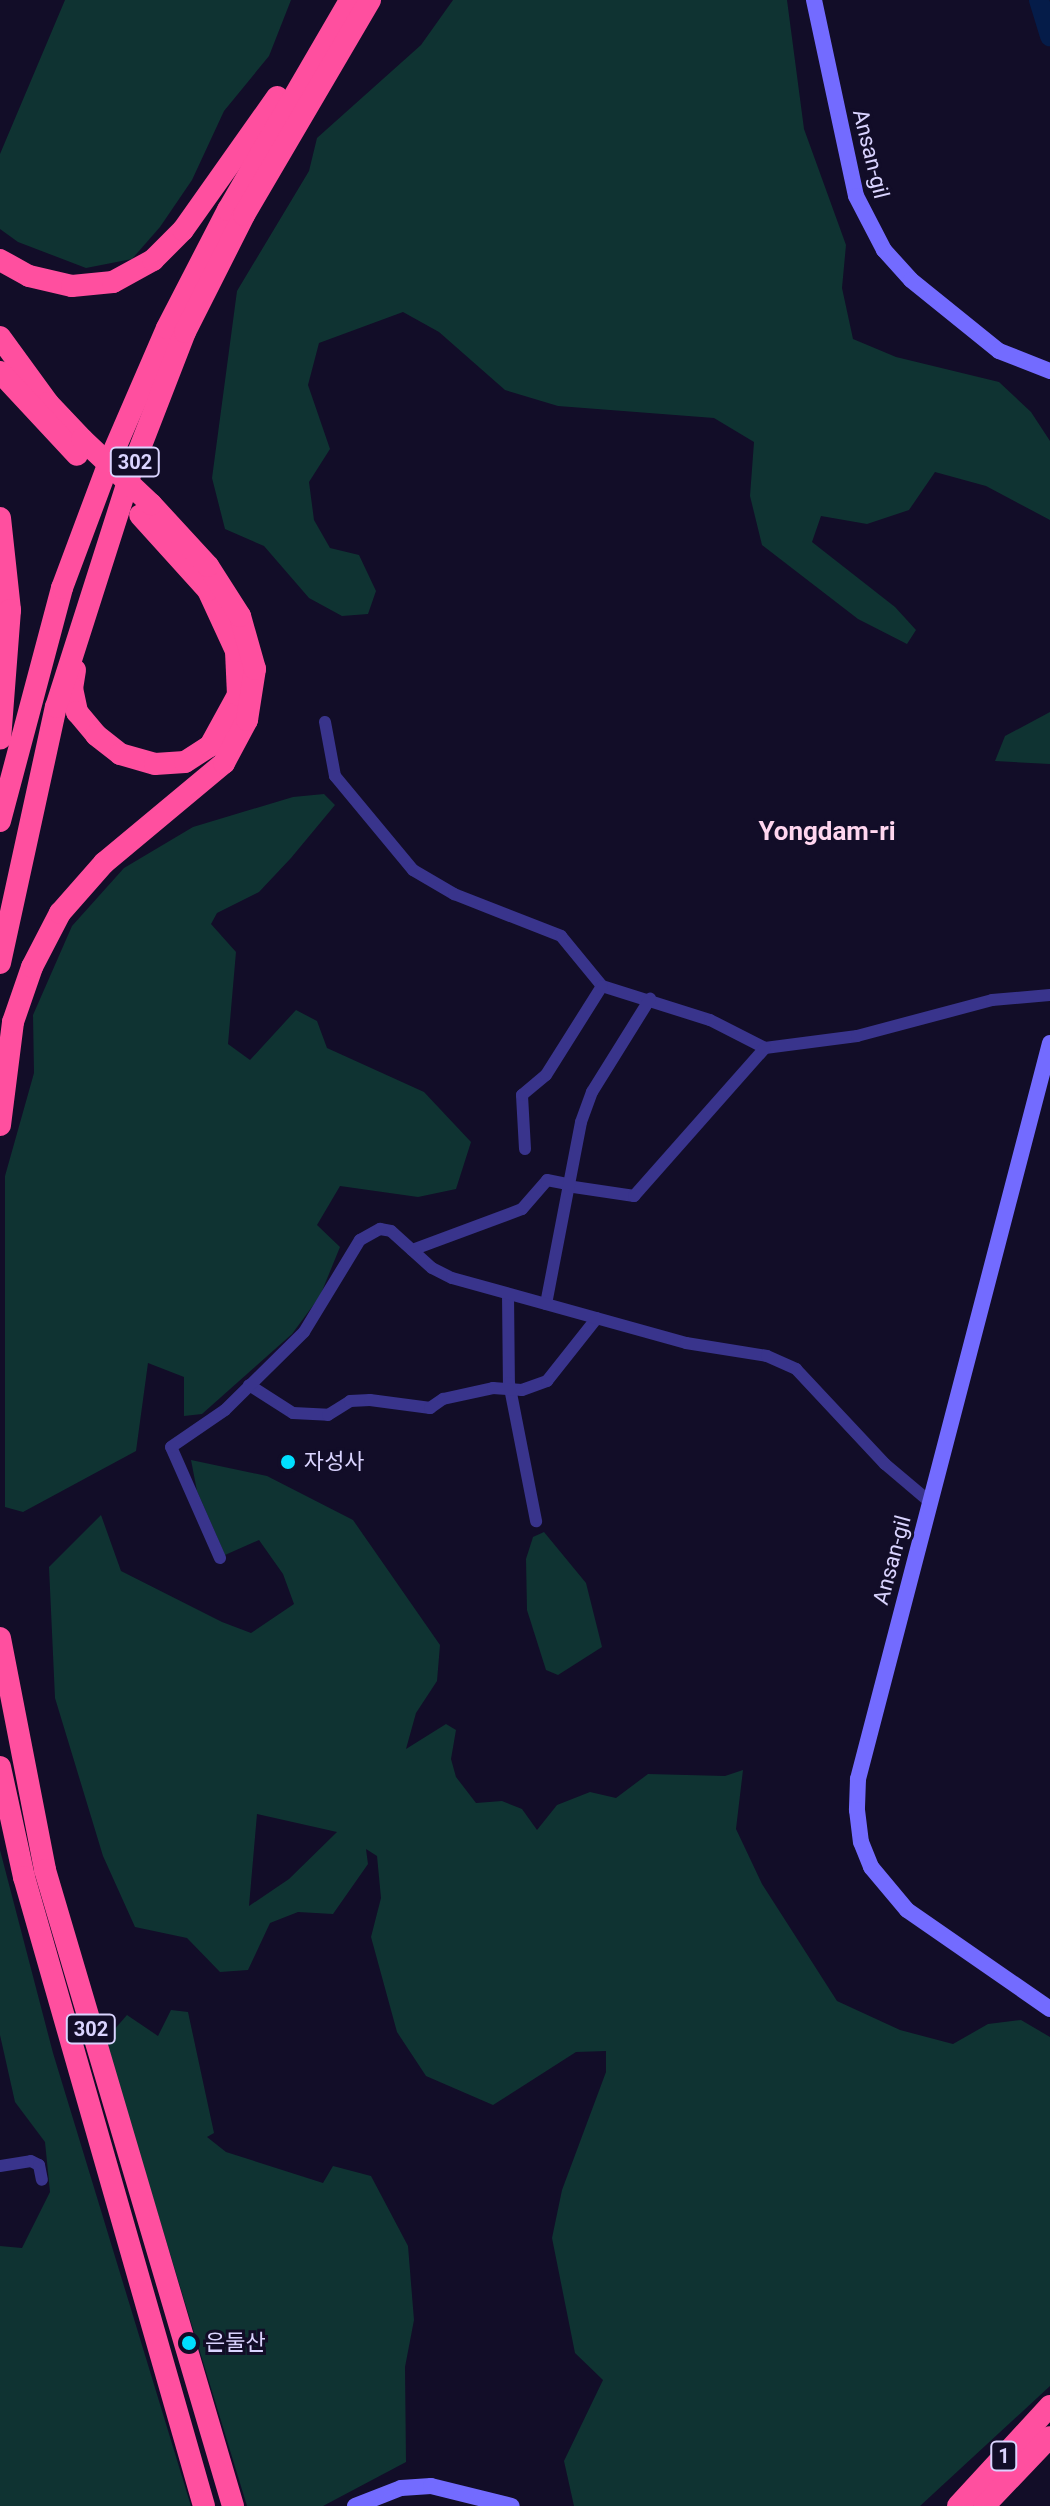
<!DOCTYPE html>
<html>
<head>
<meta charset="utf-8">
<style>
	body { margin:0 }
	#map { position:relative; width:1050px; height:2506px; overflow:hidden; background:#120d28; font-family:Roboto,"Noto Sans KR",sans-serif }
	div>[style] { position:absolute }
	.green>* { inset:0; background:#0f3332 }
	.river>* { height:20px; margin:-10px; padding:0 10px; transform-origin:10px; border-radius:10px; background:#051c49 }
	.street>* { height:12px; margin:-6px; padding:0 6px; transform-origin:6px; border-radius:6px; background:#39348c }
	.secondary>* { height:16px; margin:-8px; padding:0 8px; transform-origin:8px; border-radius:8px; background:#736bff }
	.highway>* { height:22px; margin:-11px; padding:0 11px; transform-origin:11px; border-radius:11px; background:#ff4f9f }
	.highway-bridge>* { height:22px; margin:-11px; padding:0 11px; transform-origin:11px; border-radius:11px; background:#ff4f9f }
	.dots>* { width:22px; height:22px; translate:-50% -50%; box-sizing:border-box; border:4px solid #120d28; border-radius:50% }
	span { translate:-50% -50%; white-space:nowrap; text-align:center; line-height:1.15; -webkit-text-stroke:6px #120d28; paint-order:stroke }
	.shield-label span { padding:2px 6px; background:#120d28; border:2px solid; border-radius:6px; -webkit-text-stroke-width:0 }
	.shield-label { font-size:20px; color:#dad4ff; font-weight:700 }
	.street-label { font-size:22px; color:#dad4ff }
	.poi-label { font-size:22px; color:#dad4ff }
	.left { translate:0 -50%; text-align:left }
	.quarter-label { font-size:26px; color:#ffd6ef; font-weight:700 }
</style>
</head>
<body>
<div id="map">
	<div class="green">
		<i style="clip-path:polygon(65px 0,291px 0,269px 56px,224px 111px,192px 180px,160px 227px,132px 259px,86px 268px,18px 242px,0 229px,0 154px)"></i>
		<i style="clip-path:polygon(453px 0,787px 0,804px 129px,846px 245px,842px 288px,853px 339px,896px 357px,999px 382px,1031px 412px,1050px 441px,1050px 520px,986px 486px,935px 472px,909px 510px,867px 524px,821px 516px,812px 542px,895px 607px,916px 630px,907px 644px,858px 619px,762px 545px,750px 496px,754px 442px,714px 418px,558px 406px,505px 390px,439px 332px,403px 312px,319px 343px,308px 385px,330px 449px,309px 482px,314px 520px,330px 548px,359px 555px,376px 591px,368px 614px,342px 616px,309px 598px,264px 546px,225px 529px,212px 478px,237px 291px,309px 171px,317px 138px,421px 45px)"></i>
		<i style="clip-path:polygon(1050px 712px,1050px 764px,995px 761px,1005px 736px)"></i>
		<i style="clip-path:polygon(324px 794px,335px 805px,291px 858px,259px 892px,217px 913px,211px 924px,236px 952px,228px 1044px,250px 1060px,296px 1010px,317px 1021px,327px 1048px,424px 1092px,471px 1142px,456px 1189px,418px 1197px,340px 1186px,317px 1225px,340px 1247px,320px 1296px,292px 1334px,202px 1414px,184px 1416px,184px 1377px,148px 1363px,136px 1451px,23px 1512px,5px 1507px,5px 1176px,34px 1073px,33px 1015px,72px 926px,124px 868px,193px 827px,293px 797px)"></i>
		<i style="clip-path:polygon(evenodd,191px 1460px,267px 1476px,353px 1520px,440px 1645px,437px 1681px,416px 1713px,406px 1749px,446px 1724px,456px 1730px,451px 1759px,456px 1777px,476px 1803px,502px 1801px,522px 1809px,537px 1830px,557px 1805px,590px 1792px,616px 1798px,648px 1774px,725px 1776px,743px 1770px,736px 1829px,762px 1884px,837px 2001px,900px 2030px,953px 2044px,988px 2024px,1021px 2020px,1050px 2037px,1050px 2386px,920px 2506px,574px 2506px,564px 2461px,603px 2380px,575px 2353px,552px 2238px,562px 2190px,606px 2072px,606px 2051px,576px 2052px,493px 2105px,426px 2076px,397px 2032px,371px 1937px,381px 1898px,377px 1856px,366px 1849px,368px 1864px,333px 1914px,298px 1912px,270px 1923px,248px 1970px,220px 1972px,187px 1938px,135px 1927px,103px 1856px,55px 1698px,49px 1567px,101px 1515px,121px 1571px,222px 1622px,251px 1633px,294px 1604px,283px 1574px,259px 1540px,225px 1555px,197px 1491px,191px 1460px,257px 1814px,337px 1832px,289px 1879px,249px 1906px,257px 1814px)"></i>
		<i style="clip-path:polygon(544px 1532px,586px 1583px,602px 1647px,558px 1675px,546px 1670px,527px 1610px,526px 1559px,533px 1537px)"></i>
		<i style="clip-path:polygon(0 1850px,53px 2053px,191px 2506px,0 2506px,0 2246px,22px 2248px,50px 2192px,45px 2142px,15px 2102px,0 2035px)"></i>
		<i style="clip-path:polygon(171px 2010px,188px 2012px,214px 2133px,207px 2137px,226px 2152px,323px 2183px,333px 2166px,371px 2176px,408px 2246px,414px 2320px,405px 2367px,406px 2462px,323px 2506px,247px 2506px,125px 2106px,106px 2039px,127px 2015px,158px 2036px)"></i>
	</div>
	<div class="river">
		<i style="left:1039px;top:0;width:38px;rotate:73deg"></i>
	</div>
	<div class="street">
		<i style="left:325px;top:722px;width:55px;rotate:79.5deg"></i>
		<i style="left:335px;top:776px;width:122px;rotate:50.3deg"></i>
		<i style="left:413px;top:870px;width:48px;rotate:30.3deg"></i>
		<i style="left:454px;top:894px;width:115px;rotate:21.4deg"></i>
		<i style="left:561px;top:936px;width:65px;rotate:50.6deg"></i>
		<i style="left:602px;top:986px;width:113px;rotate:17.5deg"></i>
		<i style="left:710px;top:1020px;width:62px;rotate:27deg"></i>
		<i style="left:765px;top:1048px;width:93px;rotate:-7.4deg"></i>
		<i style="left:857px;top:1036px;width:140px;rotate:-14.9deg"></i>
		<i style="left:992px;top:1000px;width:58px;rotate:-4.9deg"></i>
		<i style="left:525px;top:1149px;width:54px;rotate:-93.2deg"></i>
		<i style="left:522px;top:1095px;width:31px;rotate:-40deg"></i>
		<i style="left:546px;top:1075px;width:105px;rotate:-57.8deg"></i>
		<i style="left:567px;top:1186px;width:68px;rotate:8.5deg"></i>
		<i style="left:634px;top:1196px;width:198px;rotate:-48.5deg"></i>
		<i style="left:412px;top:1250px;width:117px;rotate:-20.4deg"></i>
		<i style="left:522px;top:1209px;width:38px;rotate:-49deg"></i>
		<i style="left:547px;top:1180px;width:20px;rotate:11deg"></i>
		<i style="left:508px;top:1294px;width:89px;rotate:89.4deg"></i>
		<i style="left:509px;top:1383px;width:141px;rotate:78.9deg"></i>
		<i style="left:546px;top:1304px;width:185px;rotate:-79.1deg"></i>
		<i style="left:581px;top:1122px;width:32px;rotate:-70deg"></i>
		<i style="left:592px;top:1092px;width:110px;rotate:-58.1deg"></i>
		<i style="left:249px;top:1385px;width:52px;rotate:32.5deg"></i>
		<i style="left:293px;top:1413px;width:35px;rotate:3deg"></i>
		<i style="left:328px;top:1415px;width:26px;rotate:-32deg"></i>
		<i style="left:350px;top:1401px;width:20px;rotate:-3deg"></i>
		<i style="left:370px;top:1400px;width:61px;rotate:7.6deg"></i>
		<i style="left:430px;top:1408px;width:16px;rotate:-35deg"></i>
		<i style="left:443px;top:1399px;width:51px;rotate:-12.4deg"></i>
		<i style="left:493px;top:1388px;width:29px;rotate:4deg"></i>
		<i style="left:522px;top:1390px;width:27px;rotate:-20deg"></i>
		<i style="left:547px;top:1381px;width:80px;rotate:-51.6deg"></i>
		<i style="left:220px;top:1558px;width:121px;rotate:-113.8deg"></i>
		<i style="left:171px;top:1447px;width:65px;rotate:-34.4deg"></i>
		<i style="left:225px;top:1410px;width:111px;rotate:-44.6deg"></i>
		<i style="left:304px;top:1332px;width:108px;rotate:-58.7deg"></i>
		<i style="left:360px;top:1240px;width:23px;rotate:-29deg"></i>
		<i style="left:380px;top:1229px;width:11px;rotate:10deg"></i>
		<i style="left:391px;top:1231px;width:55px;rotate:42.1deg"></i>
		<i style="left:432px;top:1268px;width:22px;rotate:27deg"></i>
		<i style="left:452px;top:1278px;width:243px;rotate:15.5deg"></i>
		<i style="left:686px;top:1343px;width:82px;rotate:9.1deg"></i>
		<i style="left:767px;top:1356px;width:32px;rotate:24deg"></i>
		<i style="left:796px;top:1369px;width:130px;rotate:46.9deg"></i>
		<i style="left:885px;top:1464px;width:59px;rotate:40.2deg"></i>
		<i style="left:0;top:2166px;width:31px;rotate:-9deg"></i>
		<i style="left:31px;top:2161px;width:9px;rotate:27deg"></i>
		<i style="left:39px;top:2165px;width:15px;rotate:79deg"></i>
	</div>
	<div class="secondary">
		<i style="left:814px;top:0;width:200px;rotate:77.9deg"></i>
		<i style="left:856px;top:196px;width:61px;rotate:62.6deg"></i>
		<i style="left:884px;top:250px;width:40px;rotate:48deg"></i>
		<i style="left:911px;top:280px;width:113px;rotate:38.9deg"></i>
		<i style="left:999px;top:351px;width:55px;rotate:21.4deg"></i>
		<i style="left:1050px;top:1043px;width:761px;rotate:104.62deg"></i>
		<i style="left:858px;top:1779px;width:31px;rotate:92deg"></i>
		<i style="left:857px;top:1810px;width:32px;rotate:83deg"></i>
		<i style="left:861px;top:1842px;width:27px;rotate:68deg"></i>
		<i style="left:871px;top:1867px;width:56px;rotate:50.1deg"></i>
		<i style="left:907px;top:1910px;width:174px;rotate:34.7deg"></i>
		<i style="left:355px;top:2506px;width:49px;rotate:-21.4deg"></i>
		<i style="left:401px;top:2488px;width:30px;rotate:-4deg"></i>
		<i style="left:431px;top:2486px;width:83px;rotate:13.9deg"></i>
	</div>
	<div class="highway">
		<i style="left:0;top:260px;width:33px;rotate:29deg"></i>
		<i style="left:29px;top:276px;width:44px;rotate:13.1deg"></i>
		<i style="left:72px;top:286px;width:41px;rotate:-5.6deg"></i>
		<i style="left:113px;top:282px;width:46px;rotate:-28.8deg"></i>
		<i style="left:153px;top:260px;width:42px;rotate:-45deg"></i>
		<i style="left:183px;top:230px;width:163px;rotate:-54.7deg"></i>
		<i style="left:0;top:337px;width:82px;rotate:54deg"></i>
		<i style="left:48px;top:403px;width:50px;rotate:46.6deg"></i>
		<i style="left:0;top:372px;width:113px;rotate:47.1deg"></i>
		<i style="left:0;top:518px;width:93px;rotate:83.8deg"></i>
		<i style="left:10px;top:610px;width:129px;rotate:94.4deg"></i>
		<i style="left:75px;top:670px;width:18px;rotate:99deg"></i>
		<i style="left:72px;top:688px;width:25px;rotate:78deg"></i>
		<i style="left:77px;top:712px;width:30px;rotate:50deg"></i>
		<i style="left:96px;top:735px;width:31px;rotate:38deg"></i>
		<i style="left:120px;top:754px;width:36px;rotate:16deg"></i>
		<i style="left:155px;top:764px;width:30px;rotate:-4deg"></i>
		<i style="left:185px;top:762px;width:30px;rotate:-33deg"></i>
		<i style="left:210px;top:746px;width:58px;rotate:-61.2deg"></i>
		<i style="left:238px;top:695px;width:44px;rotate:-92.6deg"></i>
		<i style="left:236px;top:651px;width:67px;rotate:-114.7deg"></i>
		<i style="left:208px;top:590px;width:101px;rotate:-132.2deg"></i>
		<i style="left:0;top:821px;width:241px;rotate:-75.1deg"></i>
		<i style="left:62px;top:588px;width:134px;rotate:-69.5deg"></i>
		<i style="left:109px;top:462px;width:146px;rotate:-66.6deg"></i>
		<i style="left:167px;top:328px;width:133px;rotate:-62.7deg"></i>
		<i style="left:228px;top:210px;width:243px;rotate:-59.8deg"></i>
		<i style="left:0;top:963px;width:262px;rotate:-77.7deg"></i>
		<i style="left:56px;top:707px;width:253px;rotate:-72.3deg"></i>
		<i style="left:133px;top:466px;width:144px;rotate:-68.8deg"></i>
		<i style="left:185px;top:332px;width:131px;rotate:-63.2deg"></i>
		<i style="left:244px;top:215px;width:249px;rotate:-59.6deg"></i>
		<i style="left:0;top:1125px;width:104px;rotate:-82.8deg"></i>
		<i style="left:13px;top:1022px;width:58px;rotate:-70.9deg"></i>
		<i style="left:32px;top:967px;width:61px;rotate:-62.6deg"></i>
		<i style="left:60px;top:913px;width:67px;rotate:-48.7deg"></i>
		<i style="left:104px;top:863px;width:156px;rotate:-39.8deg"></i>
		<i style="left:224px;top:763px;width:49px;rotate:-61.9deg"></i>
		<i style="left:247px;top:720px;width:52px;rotate:-81.1deg"></i>
		<i style="left:255px;top:669px;width:55px;rotate:-105.8deg"></i>
		<i style="left:240px;top:616px;width:59px;rotate:-122.6deg"></i>
		<i style="left:208px;top:566px;width:84px;rotate:-132.6deg"></i>
		<i style="left:0;top:1638px;width:236px;rotate:79deg"></i>
		<i style="left:45px;top:1870px;width:663px;rotate:73.53deg"></i>
		<i style="left:0;top:1767px;width:113px;rotate:77.7deg"></i>
		<i style="left:24px;top:1877px;width:654px;rotate:74.03deg"></i>
		<i style="left:958px;top:2506px;width:136px;rotate:-47.4deg"></i>
		<i style="left:984px;top:2506px;width:95px;rotate:-46.3deg"></i>
	</div>
	<div class="highway-bridge">
		<i style="left:82px;top:439px;width:95px;rotate:43.3deg"></i>
	</div>
	<div class="dots">
		<i style="left:288px;top:1462px;background:#00dfff"></i>
		<i style="left:189px;top:2343px;background:#00dfff"></i>
	</div>
	<div class="shield-label">
		<span style="left:135px;top:462px">302</span>
		<span style="left:91px;top:2029px">302</span>
		<span style="left:1004px;top:2456px">1</span>
	</div>
	<div class="street-label">
		<span style="left:871px;top:154px;rotate:76deg">Ansan-gil</span>
		<span style="left:892px;top:1560px;rotate:-75deg">Ansan-gil</span>
	</div>
	<div class="poi-label">
		<span class="left" style="left:304px;top:1462px">자성사</span>
		<span class="left" style="left:205px;top:2343px">은둘산</span>
	</div>
	<div class="quarter-label">
		<span style="left:827px;top:832px">Yongdam-ri</span>
	</div>
</div>
</body>
</html>
